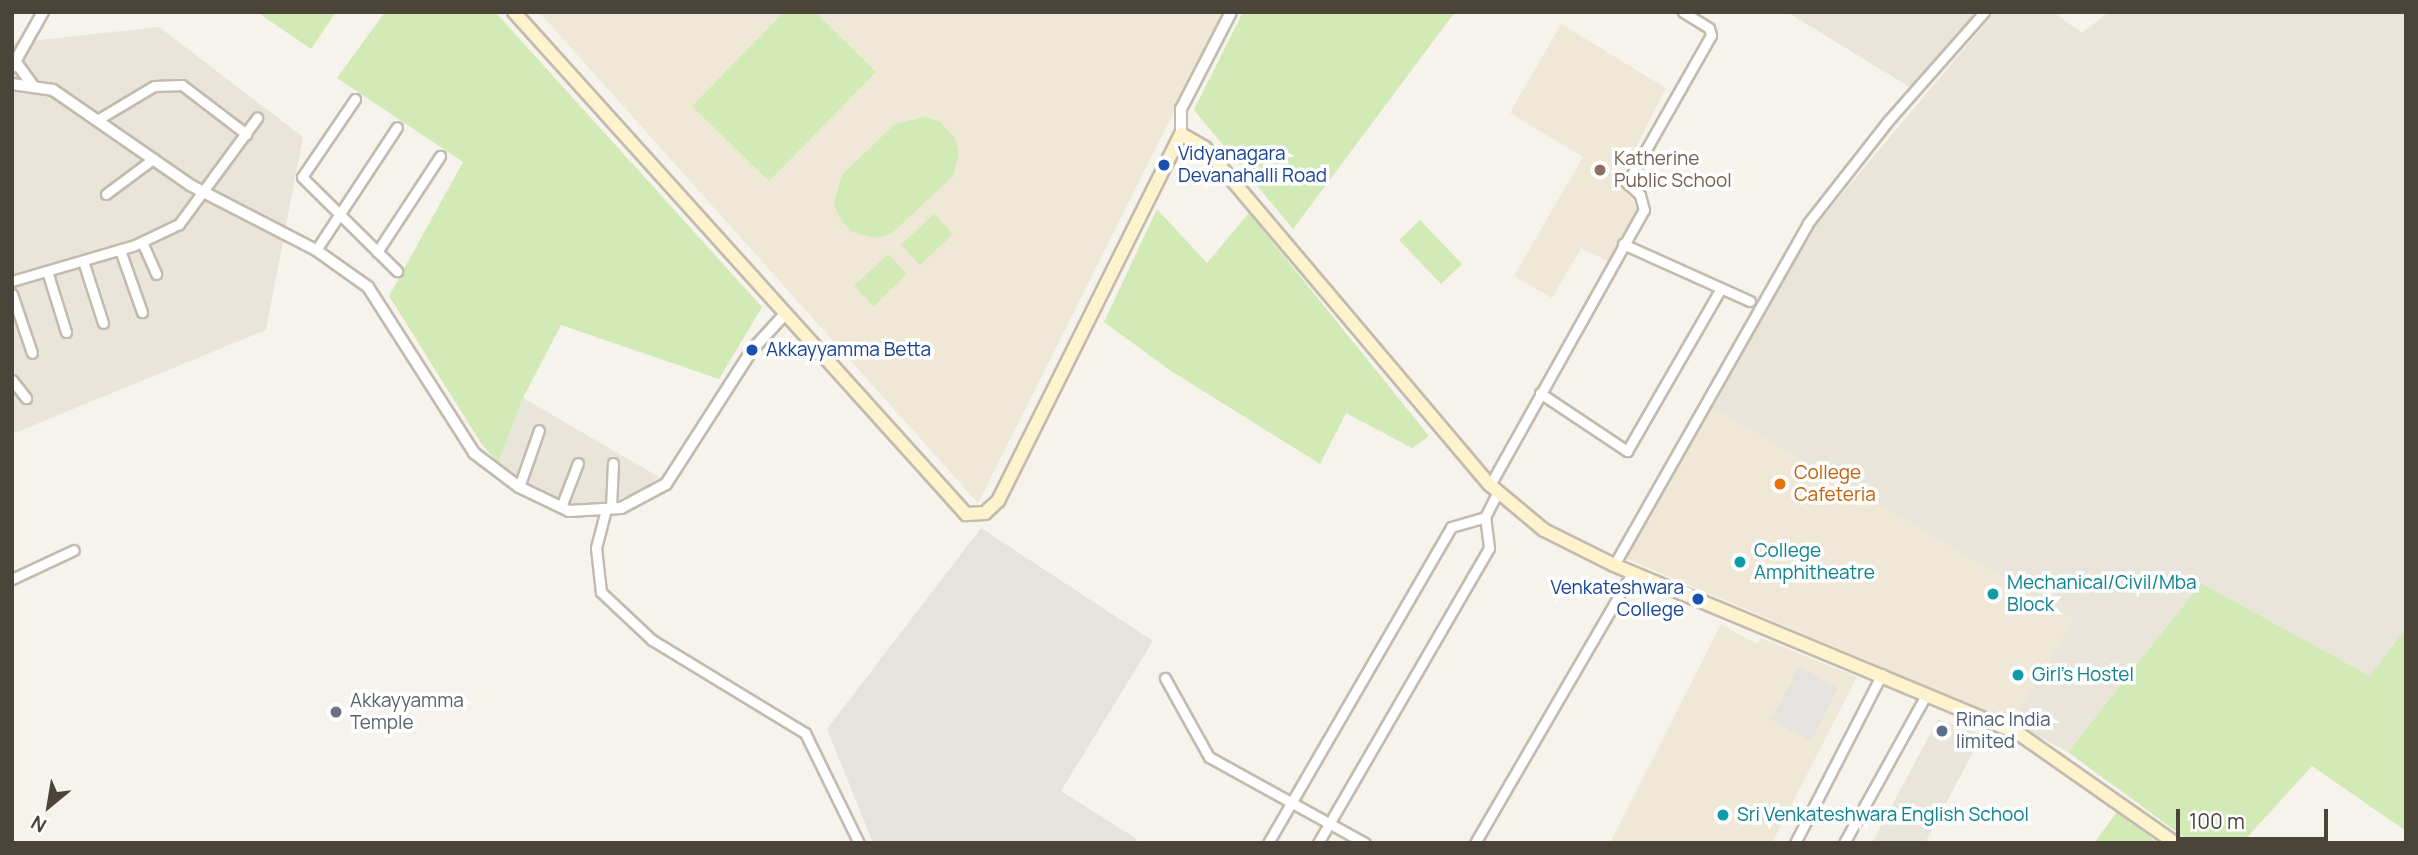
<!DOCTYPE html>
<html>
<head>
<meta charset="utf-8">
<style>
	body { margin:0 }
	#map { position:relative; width:2418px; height:855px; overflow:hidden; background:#f6f3ec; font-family:Manrope,sans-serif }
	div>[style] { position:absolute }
	.residential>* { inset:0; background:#eae5da }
	.industrial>* { inset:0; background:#e6e2dd }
	.education>* { inset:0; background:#efe8d6 }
	.green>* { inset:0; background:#d2eab5 }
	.parking>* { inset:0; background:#e5e3e0 }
	.roads { filter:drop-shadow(2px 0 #c2bbae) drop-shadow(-2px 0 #c2bbae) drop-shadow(0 2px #c2bbae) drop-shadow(0 -2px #c2bbae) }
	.minor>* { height:9px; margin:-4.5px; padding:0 4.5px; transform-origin:4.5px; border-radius:4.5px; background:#fff }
	.tertiary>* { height:10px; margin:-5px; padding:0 5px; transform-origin:5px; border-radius:5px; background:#fff }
	.secondary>* { height:12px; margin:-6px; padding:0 6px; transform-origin:6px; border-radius:6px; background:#fff3cd }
	.dots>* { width:19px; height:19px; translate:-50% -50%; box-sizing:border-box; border:4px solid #fff; border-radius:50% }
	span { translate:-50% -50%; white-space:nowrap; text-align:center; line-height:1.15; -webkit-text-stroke:7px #fff; paint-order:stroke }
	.transit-label { font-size:19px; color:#164399 }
	.left { translate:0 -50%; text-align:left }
	.right { translate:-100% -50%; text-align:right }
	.education-label { font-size:19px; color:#785e54 }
	.food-label { font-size:19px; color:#c56008 }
	.culture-label { font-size:19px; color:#0d838f }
	.worship-label { font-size:19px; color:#5b616d }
	.service-label { font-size:19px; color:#4e5e75 }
	.frame { position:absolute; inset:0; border:14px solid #4b4439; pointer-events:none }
	.north { position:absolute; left:14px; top:771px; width:70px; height:70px; -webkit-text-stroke:5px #fff; paint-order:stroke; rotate:210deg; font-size:19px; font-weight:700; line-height:28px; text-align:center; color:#4b4439 }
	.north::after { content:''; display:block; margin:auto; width:24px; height:32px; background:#4b4439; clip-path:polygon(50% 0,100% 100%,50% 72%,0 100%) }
	.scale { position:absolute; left:2176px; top:809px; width:152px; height:32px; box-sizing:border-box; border:4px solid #4b4439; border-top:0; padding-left:9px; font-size:21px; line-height:24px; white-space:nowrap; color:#4b4439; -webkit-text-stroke:5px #fff; paint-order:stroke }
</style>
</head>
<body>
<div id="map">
	<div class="residential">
		<i style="clip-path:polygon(1787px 12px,1975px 12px,1911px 88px)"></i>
		<i style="clip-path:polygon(1995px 12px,2053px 12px,2082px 33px,2109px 12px,2406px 12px,2406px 628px,2370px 676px,2201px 583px,2068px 752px,2011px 722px,2074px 619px,1707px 405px,1811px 231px)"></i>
		<i style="clip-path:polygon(159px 27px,303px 137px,266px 330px,12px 434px,12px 43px)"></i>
		<i style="clip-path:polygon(523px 398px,659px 477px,639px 492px,602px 504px,571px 505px,533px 489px,498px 463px)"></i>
		<i style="clip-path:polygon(1938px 719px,1982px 735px,1925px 843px,1872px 843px)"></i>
	</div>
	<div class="industrial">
		<i style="clip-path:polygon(981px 528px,1153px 641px,1061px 791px,1137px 839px,1136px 843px,873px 843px,827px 729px)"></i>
	</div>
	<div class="education">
		<i style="clip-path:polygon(539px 12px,1224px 12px,978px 503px)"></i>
		<i style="clip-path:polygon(1561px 24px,1666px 88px,1618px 183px,1639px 208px,1609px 262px,1581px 248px,1552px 298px,1514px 276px,1583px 157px,1510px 113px)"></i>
		<i style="clip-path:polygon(1707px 405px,2074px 619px,2011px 722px,1625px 558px)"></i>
		<i style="clip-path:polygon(1721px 624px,1757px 644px,1761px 638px,1857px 677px,1772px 843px,1610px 843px)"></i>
	</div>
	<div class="green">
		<i style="clip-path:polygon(257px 12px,336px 12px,311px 49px)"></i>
		<i style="clip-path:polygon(385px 12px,495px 12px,544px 66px,762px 307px,719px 379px,561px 325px,523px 398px,498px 463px,481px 443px,389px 296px,463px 162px,337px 78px)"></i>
		<i style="clip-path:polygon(784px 12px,815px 12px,876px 72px,769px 181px,692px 106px)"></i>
		<i style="clip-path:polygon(1243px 12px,1455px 12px,1293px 229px,1194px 110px)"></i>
		<i style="clip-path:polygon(925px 117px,940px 122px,955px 138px,959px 154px,953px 176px,891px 234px,874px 238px,852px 232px,840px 219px,834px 203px,842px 175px,895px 124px)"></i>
		<i style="clip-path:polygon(1157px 209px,1207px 263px,1249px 213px,1429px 436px,1412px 448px,1346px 413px,1320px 464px,1171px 371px,1104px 322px)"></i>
		<i style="clip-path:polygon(934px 214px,953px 234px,920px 265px,901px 245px)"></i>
		<i style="clip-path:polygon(1420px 220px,1462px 264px,1441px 284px,1399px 240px)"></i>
		<i style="clip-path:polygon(888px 254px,907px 274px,874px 306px,854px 286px)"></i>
		<i style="clip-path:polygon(2201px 583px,2370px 676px,2406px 628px,2406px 831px,2312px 766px,2242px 843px,2192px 843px,2068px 752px)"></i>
		<i style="clip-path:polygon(2117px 812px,2158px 843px,2094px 843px)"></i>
	</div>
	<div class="parking">
		<i style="clip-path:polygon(1799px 667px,1838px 688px,1811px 741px,1771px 720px)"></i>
	</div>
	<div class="roads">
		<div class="minor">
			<i style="left:355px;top:99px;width:94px;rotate:124.2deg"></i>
			<i style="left:302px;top:177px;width:134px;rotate:44.7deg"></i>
			<i style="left:97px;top:120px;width:66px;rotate:-30.8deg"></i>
			<i style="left:154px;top:86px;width:28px;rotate:-2deg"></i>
			<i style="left:182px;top:85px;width:81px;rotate:37.4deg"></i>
			<i style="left:106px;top:194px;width:59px;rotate:-36.7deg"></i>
			<i style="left:142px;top:242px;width:35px;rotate:66deg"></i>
			<i style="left:1623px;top:244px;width:139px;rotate:24.2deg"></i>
			<i style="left:120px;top:250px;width:66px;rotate:70.5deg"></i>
			<i style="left:316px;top:250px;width:147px;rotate:-56.6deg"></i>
			<i style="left:377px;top:252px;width:115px;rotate:-56.7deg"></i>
			<i style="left:83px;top:261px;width:65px;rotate:72.1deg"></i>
			<i style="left:47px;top:271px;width:64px;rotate:72.7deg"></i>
			<i style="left:12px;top:281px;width:128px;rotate:-16.3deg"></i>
			<i style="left:135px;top:245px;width:49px;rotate:-25.5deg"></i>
			<i style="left:179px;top:224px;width:132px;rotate:-53.7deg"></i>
			<i style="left:12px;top:294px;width:62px;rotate:71.3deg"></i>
			<i style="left:12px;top:380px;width:23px;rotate:52deg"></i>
			<i style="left:1540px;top:393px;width:105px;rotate:33.7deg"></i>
			<i style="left:1627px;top:451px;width:188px;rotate:-60deg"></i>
			<i style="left:1490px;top:485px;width:315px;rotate:-60.8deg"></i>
			<i style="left:1644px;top:210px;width:16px;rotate:-105deg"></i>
			<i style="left:1640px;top:195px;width:18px;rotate:-137deg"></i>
			<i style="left:1627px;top:183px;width:170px;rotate:-60.4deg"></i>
			<i style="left:1711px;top:35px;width:7px;rotate:-106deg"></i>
			<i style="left:1709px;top:28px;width:31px;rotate:-148deg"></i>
			<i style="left:519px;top:487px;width:60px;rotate:-70.7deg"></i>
			<i style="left:561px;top:507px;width:47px;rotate:-68.9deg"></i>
			<i style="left:611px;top:508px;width:45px;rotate:-87.5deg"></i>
			<i style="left:606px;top:509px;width:40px;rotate:104.4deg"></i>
			<i style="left:596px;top:548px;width:44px;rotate:83.5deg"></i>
			<i style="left:601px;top:592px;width:70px;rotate:43.3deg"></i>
			<i style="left:652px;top:640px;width:179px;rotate:31.3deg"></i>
			<i style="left:805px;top:733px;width:123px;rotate:63.9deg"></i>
			<i style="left:1614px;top:565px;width:393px;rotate:-60.4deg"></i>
			<i style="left:1808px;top:223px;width:130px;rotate:-51.9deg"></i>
			<i style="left:1888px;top:121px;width:145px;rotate:-48.6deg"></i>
			<i style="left:12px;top:579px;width:68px;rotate:-25.1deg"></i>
			<i style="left:1165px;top:678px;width:90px;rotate:60.9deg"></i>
			<i style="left:1209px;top:757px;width:178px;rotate:28.9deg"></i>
			<i style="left:1268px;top:843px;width:365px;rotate:-59.9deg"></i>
			<i style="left:1451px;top:527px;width:35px;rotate:-16deg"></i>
			<i style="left:1318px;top:843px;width:341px;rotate:-59.9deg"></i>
			<i style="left:1489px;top:548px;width:31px;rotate:-97deg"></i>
			<i style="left:1485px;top:517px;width:27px;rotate:-63deg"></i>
			<i style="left:1475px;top:843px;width:312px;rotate:-59.8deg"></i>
			<i style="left:1795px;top:843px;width:190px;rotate:-62.8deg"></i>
			<i style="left:1844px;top:843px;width:171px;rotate:-61deg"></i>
		</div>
		<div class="tertiary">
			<i style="left:15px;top:61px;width:32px;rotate:54deg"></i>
			<i style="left:12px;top:67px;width:63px;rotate:-60.6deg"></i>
			<i style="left:12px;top:84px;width:41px;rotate:8.3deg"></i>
			<i style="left:53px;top:90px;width:167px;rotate:34.7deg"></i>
			<i style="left:190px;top:185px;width:142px;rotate:27.3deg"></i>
			<i style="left:316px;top:250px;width:64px;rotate:35.4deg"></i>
			<i style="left:368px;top:287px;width:197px;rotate:57.4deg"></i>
			<i style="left:474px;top:453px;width:56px;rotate:37.1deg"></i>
			<i style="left:519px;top:487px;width:55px;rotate:25.6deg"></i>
			<i style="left:569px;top:511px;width:52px;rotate:-3.3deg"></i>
			<i style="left:621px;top:508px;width:51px;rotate:-28.1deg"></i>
			<i style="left:666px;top:484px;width:159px;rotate:-57.3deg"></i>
			<i style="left:752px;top:350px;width:47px;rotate:-47.6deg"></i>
			<i style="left:1181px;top:134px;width:25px;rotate:-90deg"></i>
			<i style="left:1181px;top:109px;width:109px;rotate:-62.7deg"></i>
		</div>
		<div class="secondary">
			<i style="left:514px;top:12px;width:676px;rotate:48deg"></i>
			<i style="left:966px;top:514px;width:19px;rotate:-3deg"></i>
			<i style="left:985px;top:513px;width:18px;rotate:-43deg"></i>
			<i style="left:998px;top:501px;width:410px;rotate:-63.5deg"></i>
			<i style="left:1181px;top:134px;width:28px;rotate:30deg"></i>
			<i style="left:1205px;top:148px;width:441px;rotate:49.8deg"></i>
			<i style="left:1490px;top:485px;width:70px;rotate:39.8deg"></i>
			<i style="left:1544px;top:530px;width:78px;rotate:26.6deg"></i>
			<i style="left:1614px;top:565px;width:438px;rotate:22.6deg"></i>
			<i style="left:2018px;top:733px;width:192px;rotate:35deg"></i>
		</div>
	</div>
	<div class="dots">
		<i style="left:1164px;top:165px;background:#1a4fb4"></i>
		<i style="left:1600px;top:170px;background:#8d6e63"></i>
		<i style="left:752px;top:350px;background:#1a4fb4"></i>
		<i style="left:1780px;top:484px;background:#e8710a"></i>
		<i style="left:1740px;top:562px;background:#0f9aa8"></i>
		<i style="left:1993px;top:594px;background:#0f9aa8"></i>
		<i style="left:1698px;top:599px;background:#1a4fb4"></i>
		<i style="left:2018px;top:675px;background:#0f9aa8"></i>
		<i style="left:336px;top:712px;background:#6b7280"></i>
		<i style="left:1942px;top:731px;background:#5c6f8a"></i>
		<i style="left:1723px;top:815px;background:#0f9aa8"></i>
	</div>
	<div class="transit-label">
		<span class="left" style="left:1178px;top:165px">Vidyanagara<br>Devanahalli Road</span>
		<span class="left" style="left:766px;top:350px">Akkayyamma Betta</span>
		<span class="right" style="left:1684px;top:599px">Venkateshwara<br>College</span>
	</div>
	<div class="education-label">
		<span class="left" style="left:1614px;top:170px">Katherine<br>Public School</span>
	</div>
	<div class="food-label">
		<span class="left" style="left:1794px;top:484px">College<br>Cafeteria</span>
	</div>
	<div class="culture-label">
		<span class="left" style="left:1754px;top:562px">College<br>Amphitheatre</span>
		<span class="left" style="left:2007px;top:594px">Mechanical/Civil/Mba<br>Block</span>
		<span class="left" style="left:2032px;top:675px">Girl's Hostel</span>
		<span class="left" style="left:1737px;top:815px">Sri Venkateshwara English School</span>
	</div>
	<div class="worship-label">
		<span class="left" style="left:350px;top:712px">Akkayyamma<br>Temple</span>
	</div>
	<div class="service-label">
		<span class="left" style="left:1956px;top:731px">Rinac India<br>limited</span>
	</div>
	<div class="frame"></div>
	<div class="north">N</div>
	<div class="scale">100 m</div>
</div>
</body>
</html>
